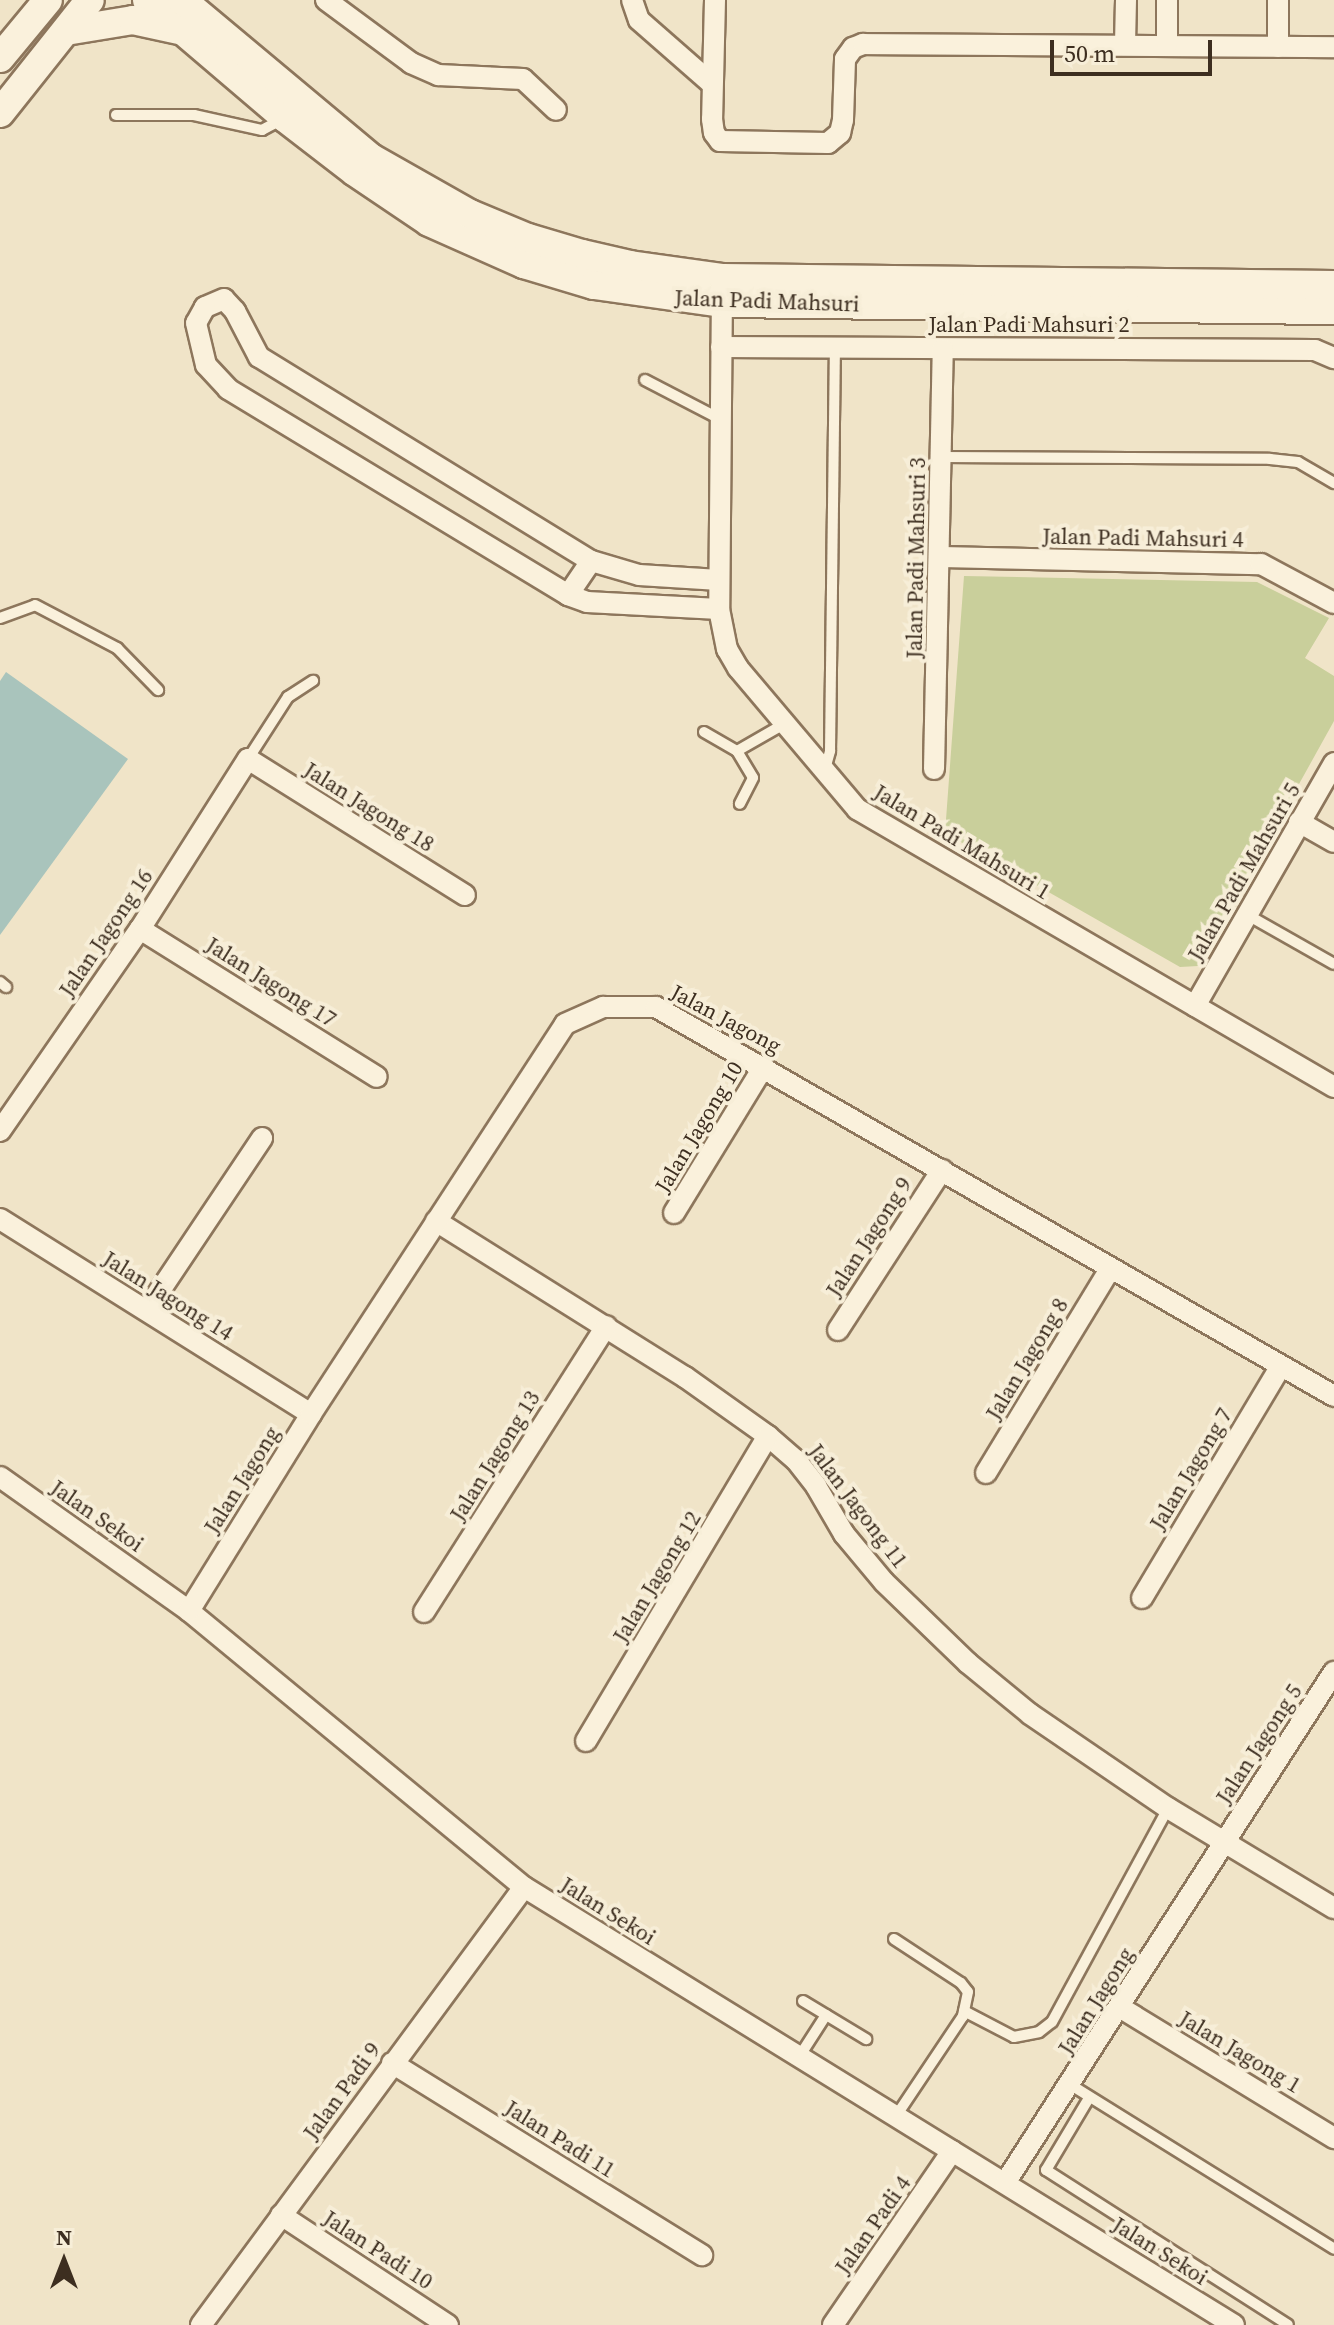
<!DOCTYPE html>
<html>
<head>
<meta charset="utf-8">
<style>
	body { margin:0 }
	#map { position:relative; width:1334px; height:2325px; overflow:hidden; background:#f0e4c8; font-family:"Source Serif 4",serif }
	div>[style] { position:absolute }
	.green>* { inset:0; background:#c9cf9b }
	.water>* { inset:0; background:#a9c4bc }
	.roads { filter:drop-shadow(2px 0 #8d765c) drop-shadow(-2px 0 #8d765c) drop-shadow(0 2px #8d765c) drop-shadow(0 -2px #8d765c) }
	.lane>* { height:10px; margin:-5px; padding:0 5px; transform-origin:5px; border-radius:5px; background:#faf1dc }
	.street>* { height:20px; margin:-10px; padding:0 10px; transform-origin:10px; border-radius:10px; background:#faf1dc }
	.secondary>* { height:28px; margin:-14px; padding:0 14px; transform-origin:14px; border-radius:14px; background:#faf1dc }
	span { translate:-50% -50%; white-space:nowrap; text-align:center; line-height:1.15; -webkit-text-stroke:8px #f7eed8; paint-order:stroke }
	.street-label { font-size:22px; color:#3d2e20 }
	.north { position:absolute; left:24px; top:2221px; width:80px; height:80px; -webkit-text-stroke:6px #f7eed8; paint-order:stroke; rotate:0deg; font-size:22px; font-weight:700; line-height:32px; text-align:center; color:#3d2e20 }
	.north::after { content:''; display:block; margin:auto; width:28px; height:36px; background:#3d2e20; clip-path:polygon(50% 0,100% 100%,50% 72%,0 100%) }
	.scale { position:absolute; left:1050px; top:40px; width:162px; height:36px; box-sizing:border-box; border:4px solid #3d2e20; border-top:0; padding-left:10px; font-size:24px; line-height:28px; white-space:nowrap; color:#3d2e20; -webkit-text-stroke:6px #f7eed8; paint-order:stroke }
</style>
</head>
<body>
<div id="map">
	<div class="green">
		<i style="clip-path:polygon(964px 576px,1257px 582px,1329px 618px,1305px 658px,1334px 676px,1334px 721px,1198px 966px,1180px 967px,945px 833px)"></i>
	</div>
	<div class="water">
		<i style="clip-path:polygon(6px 672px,128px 759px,0 935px,0 681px)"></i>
	</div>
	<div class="roads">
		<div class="lane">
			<i style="left:116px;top:115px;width:78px"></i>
			<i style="left:194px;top:115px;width:70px;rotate:12.4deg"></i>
			<i style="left:262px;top:130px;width:24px;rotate:-28deg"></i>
			<i style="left:645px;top:380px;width:85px;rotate:27.5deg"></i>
			<i style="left:942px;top:457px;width:328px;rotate:0.3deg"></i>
			<i style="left:1270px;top:459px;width:28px;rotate:6deg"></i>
			<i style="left:1298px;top:462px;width:42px;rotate:30.3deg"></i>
			<i style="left:0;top:618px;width:37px;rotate:-20deg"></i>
			<i style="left:35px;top:605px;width:93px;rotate:27.7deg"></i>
			<i style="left:117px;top:648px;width:59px;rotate:45.7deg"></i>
			<i style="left:704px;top:732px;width:38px;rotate:30deg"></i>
			<i style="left:737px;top:751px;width:31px;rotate:59deg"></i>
			<i style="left:753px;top:778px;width:29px;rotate:117deg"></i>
			<i style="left:737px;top:751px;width:54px;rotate:-29.9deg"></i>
			<i style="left:248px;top:759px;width:74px;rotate:-57.2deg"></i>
			<i style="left:288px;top:697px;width:30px;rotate:-33deg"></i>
			<i style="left:825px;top:769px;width:19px;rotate:-74deg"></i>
			<i style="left:830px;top:751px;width:403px;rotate:-89.3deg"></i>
			<i style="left:1246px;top:914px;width:101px;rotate:29.6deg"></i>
			<i style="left:0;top:982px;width:8px;rotate:40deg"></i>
			<i style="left:894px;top:1939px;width:80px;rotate:33.3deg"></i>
			<i style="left:961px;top:1983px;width:11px;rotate:52deg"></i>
			<i style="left:968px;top:1992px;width:25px;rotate:102deg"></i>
			<i style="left:963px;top:2016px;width:120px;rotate:123.8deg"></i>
			<i style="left:803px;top:2001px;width:74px;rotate:31.1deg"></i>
			<i style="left:964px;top:2011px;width:56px;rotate:27.5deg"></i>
			<i style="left:1014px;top:2037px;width:25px;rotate:-11deg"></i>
			<i style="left:1039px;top:2032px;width:16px;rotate:-38deg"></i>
			<i style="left:1052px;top:2022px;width:243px;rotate:-61.5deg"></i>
			<i style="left:799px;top:2057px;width:50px;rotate:-57.3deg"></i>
			<i style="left:1071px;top:2085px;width:310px;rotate:31.9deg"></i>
			<i style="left:1089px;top:2098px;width:84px;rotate:120.8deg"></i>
			<i style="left:1046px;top:2170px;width:287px;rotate:32.6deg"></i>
		</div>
		<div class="street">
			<i style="left:326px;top:0;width:106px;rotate:36.5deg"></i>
			<i style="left:411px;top:63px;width:30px;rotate:24deg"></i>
			<i style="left:438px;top:75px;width:85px;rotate:2.7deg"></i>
			<i style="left:523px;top:79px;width:45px;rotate:43.2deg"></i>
			<i style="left:632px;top:0;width:21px;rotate:71deg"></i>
			<i style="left:639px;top:20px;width:96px;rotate:41.2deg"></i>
			<i style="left:715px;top:0;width:119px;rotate:91.4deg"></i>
			<i style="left:712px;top:119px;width:14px;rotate:82deg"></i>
			<i style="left:714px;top:133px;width:10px;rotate:53deg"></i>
			<i style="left:720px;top:141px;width:108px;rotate:1.1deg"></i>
			<i style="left:828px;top:143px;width:16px;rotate:-40deg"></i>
			<i style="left:840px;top:133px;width:13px;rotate:-77deg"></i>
			<i style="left:843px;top:120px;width:61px;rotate:-88.1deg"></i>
			<i style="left:845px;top:59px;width:14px;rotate:-54deg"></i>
			<i style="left:853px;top:48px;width:11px;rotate:-22deg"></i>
			<i style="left:863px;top:44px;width:471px;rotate:0.4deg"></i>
			<i style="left:1278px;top:0;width:47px;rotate:90deg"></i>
			<i style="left:1125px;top:44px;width:44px;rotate:-88.7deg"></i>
			<i style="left:1167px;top:44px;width:44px;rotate:-90deg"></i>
			<i style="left:722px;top:290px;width:319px;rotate:90.5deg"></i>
			<i style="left:719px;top:609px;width:41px;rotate:78.7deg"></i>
			<i style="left:727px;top:649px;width:22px;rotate:60deg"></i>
			<i style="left:738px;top:668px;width:185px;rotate:49.8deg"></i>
			<i style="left:857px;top:809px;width:552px;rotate:30.23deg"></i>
			<i style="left:721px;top:347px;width:594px;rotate:0.29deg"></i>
			<i style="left:1315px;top:350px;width:21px;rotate:23deg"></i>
			<i style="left:941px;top:557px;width:320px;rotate:1.3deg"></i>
			<i style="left:1261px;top:564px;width:83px;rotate:28.1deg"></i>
			<i style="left:719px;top:580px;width:80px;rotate:-176.4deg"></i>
			<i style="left:639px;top:575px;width:50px;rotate:-163.7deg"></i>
			<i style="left:591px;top:561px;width:390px;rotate:-148.4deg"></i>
			<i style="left:259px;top:357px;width:52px;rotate:-117.6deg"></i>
			<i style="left:235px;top:311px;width:16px;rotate:-133deg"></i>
			<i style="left:224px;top:299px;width:21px;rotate:157deg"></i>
			<i style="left:205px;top:307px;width:18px;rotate:119deg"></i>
			<i style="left:196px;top:323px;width:43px;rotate:76.6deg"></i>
			<i style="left:206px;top:365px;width:33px;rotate:47deg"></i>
			<i style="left:228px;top:389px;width:398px;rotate:31.2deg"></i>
			<i style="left:568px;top:595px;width:20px;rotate:20deg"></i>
			<i style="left:587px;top:602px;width:132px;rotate:3deg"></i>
			<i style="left:568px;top:595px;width:41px;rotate:-55.9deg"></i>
			<i style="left:934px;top:769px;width:420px;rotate:-88.8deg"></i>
			<i style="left:1299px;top:822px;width:40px;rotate:29.7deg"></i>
			<i style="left:140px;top:929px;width:279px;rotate:32deg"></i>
			<i style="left:1195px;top:1006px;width:280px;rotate:-60.2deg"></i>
			<i style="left:0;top:1131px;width:246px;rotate:-55.3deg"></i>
			<i style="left:140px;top:929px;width:201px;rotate:-57.6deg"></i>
			<i style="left:248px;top:759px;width:256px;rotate:32.1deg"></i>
			<i style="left:674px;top:1213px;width:172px;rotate:-58.5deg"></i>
			<i style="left:0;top:1219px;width:367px;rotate:32.1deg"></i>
			<i style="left:436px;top:1221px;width:294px;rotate:32.1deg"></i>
			<i style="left:685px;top:1377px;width:102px;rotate:35.4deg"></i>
			<i style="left:768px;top:1436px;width:37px;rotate:41deg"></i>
			<i style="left:796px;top:1460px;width:33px;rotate:52deg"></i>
			<i style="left:816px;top:1486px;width:56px;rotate:59.7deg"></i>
			<i style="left:844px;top:1534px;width:62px;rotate:50.2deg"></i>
			<i style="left:884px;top:1582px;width:117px;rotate:44deg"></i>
			<i style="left:968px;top:1663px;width:80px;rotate:39.4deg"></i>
			<i style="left:1030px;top:1714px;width:167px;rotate:34.3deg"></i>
			<i style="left:1168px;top:1808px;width:194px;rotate:31.1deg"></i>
			<i style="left:147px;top:1310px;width:207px;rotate:-56.2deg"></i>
			<i style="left:838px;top:1330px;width:191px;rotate:-57deg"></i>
			<i style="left:986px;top:1473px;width:239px;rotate:-58.7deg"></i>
			<i style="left:0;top:1477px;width:232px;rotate:35.3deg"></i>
			<i style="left:189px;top:1611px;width:434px;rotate:39.5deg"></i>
			<i style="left:524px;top:1887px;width:834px;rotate:31.67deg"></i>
			<i style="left:1142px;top:1598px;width:270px;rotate:-59.1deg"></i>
			<i style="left:189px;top:1611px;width:232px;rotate:-58.2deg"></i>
			<i style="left:311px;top:1414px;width:465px;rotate:-56.9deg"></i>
			<i style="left:565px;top:1024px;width:42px;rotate:-24.1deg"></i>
			<i style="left:603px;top:1007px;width:53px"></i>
			<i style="left:656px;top:1007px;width:782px;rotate:29.84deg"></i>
			<i style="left:424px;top:1612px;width:339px;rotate:-57.5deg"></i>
			<i style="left:586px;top:1741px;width:355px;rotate:-59.2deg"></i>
			<i style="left:1121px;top:2008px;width:250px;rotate:31.4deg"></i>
			<i style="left:392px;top:2063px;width:365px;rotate:31.8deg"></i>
			<i style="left:1005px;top:2183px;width:608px;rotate:-57.23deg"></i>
			<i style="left:281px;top:2215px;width:200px;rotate:33.4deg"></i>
			<i style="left:201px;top:2325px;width:544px;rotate:-53.59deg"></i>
			<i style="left:833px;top:2325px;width:211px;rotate:-55.6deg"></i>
		</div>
		<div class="secondary">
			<i style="left:147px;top:0;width:182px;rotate:40.5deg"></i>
			<i style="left:285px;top:118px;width:88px;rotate:37.6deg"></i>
			<i style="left:355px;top:172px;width:89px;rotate:34deg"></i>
			<i style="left:429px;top:222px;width:104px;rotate:23.9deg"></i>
			<i style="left:524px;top:264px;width:73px;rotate:16.7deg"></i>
			<i style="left:594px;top:285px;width:129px;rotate:8deg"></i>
			<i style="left:722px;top:303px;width:612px;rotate:0.66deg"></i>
			<i style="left:182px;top:0;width:246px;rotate:39.9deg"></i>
			<i style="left:371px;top:158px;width:114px;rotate:29.5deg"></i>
			<i style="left:470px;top:214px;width:63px;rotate:22.5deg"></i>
			<i style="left:528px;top:238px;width:56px;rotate:16.5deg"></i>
			<i style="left:582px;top:254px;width:49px;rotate:12.9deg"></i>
			<i style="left:630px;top:265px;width:94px;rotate:8deg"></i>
			<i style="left:723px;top:278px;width:611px;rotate:0.66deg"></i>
			<i style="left:66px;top:31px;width:68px;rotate:-9.3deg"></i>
			<i style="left:133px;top:20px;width:46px;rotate:12.5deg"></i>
			<i style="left:0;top:58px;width:75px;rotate:-50.4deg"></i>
			<i style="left:0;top:113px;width:144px;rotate:-51.5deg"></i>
		</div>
	</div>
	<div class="street-label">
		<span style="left:767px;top:301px;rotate:2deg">Jalan Padi Mahsuri</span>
		<span style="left:1029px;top:325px">Jalan Padi Mahsuri 2</span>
		<span style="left:1143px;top:538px;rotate:1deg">Jalan Padi Mahsuri 4</span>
		<span style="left:916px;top:558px;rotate:-89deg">Jalan Padi Mahsuri 3</span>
		<span style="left:369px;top:807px;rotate:32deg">Jalan Jagong 18</span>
		<span style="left:962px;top:842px;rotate:31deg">Jalan Padi Mahsuri 1</span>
		<span style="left:1244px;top:872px;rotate:-60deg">Jalan Padi Mahsuri 5</span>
		<span style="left:106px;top:933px;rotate:-56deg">Jalan Jagong 16</span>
		<span style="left:271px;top:982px;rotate:32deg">Jalan Jagong 17</span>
		<span style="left:726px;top:1019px;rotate:28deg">Jalan Jagong</span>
		<span style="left:699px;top:1127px;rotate:-59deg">Jalan Jagong 10</span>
		<span style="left:869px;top:1237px;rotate:-57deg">Jalan Jagong 9</span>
		<span style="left:168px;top:1296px;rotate:32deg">Jalan Jagong 14</span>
		<span style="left:1027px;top:1359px;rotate:-59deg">Jalan Jagong 8</span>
		<span style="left:495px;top:1456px;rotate:-58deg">Jalan Jagong 13</span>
		<span style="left:1191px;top:1469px;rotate:-59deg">Jalan Jagong 7</span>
		<span style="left:242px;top:1480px;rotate:-58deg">Jalan Jagong</span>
		<span style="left:858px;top:1506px;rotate:53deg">Jalan Jagong 11</span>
		<span style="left:97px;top:1516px;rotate:35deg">Jalan Sekoi</span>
		<span style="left:657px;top:1577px;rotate:-59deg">Jalan Jagong 12</span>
		<span style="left:1259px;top:1744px;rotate:-57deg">Jalan Jagong 5</span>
		<span style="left:608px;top:1911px;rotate:32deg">Jalan Sekoi</span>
		<span style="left:1096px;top:2001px;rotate:-58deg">Jalan Jagong</span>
		<span style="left:1240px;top:2052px;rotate:31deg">Jalan Jagong 1</span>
		<span style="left:342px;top:2091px;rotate:-54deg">Jalan Padi 9</span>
		<span style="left:560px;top:2139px;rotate:32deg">Jalan Padi 11</span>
		<span style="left:873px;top:2225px;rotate:-55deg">Jalan Padi 4</span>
		<span style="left:378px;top:2250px;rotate:33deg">Jalan Padi 10</span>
		<span style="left:1160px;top:2251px;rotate:32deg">Jalan Sekoi</span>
	</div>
	<div class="north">N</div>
	<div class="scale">50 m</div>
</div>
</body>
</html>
